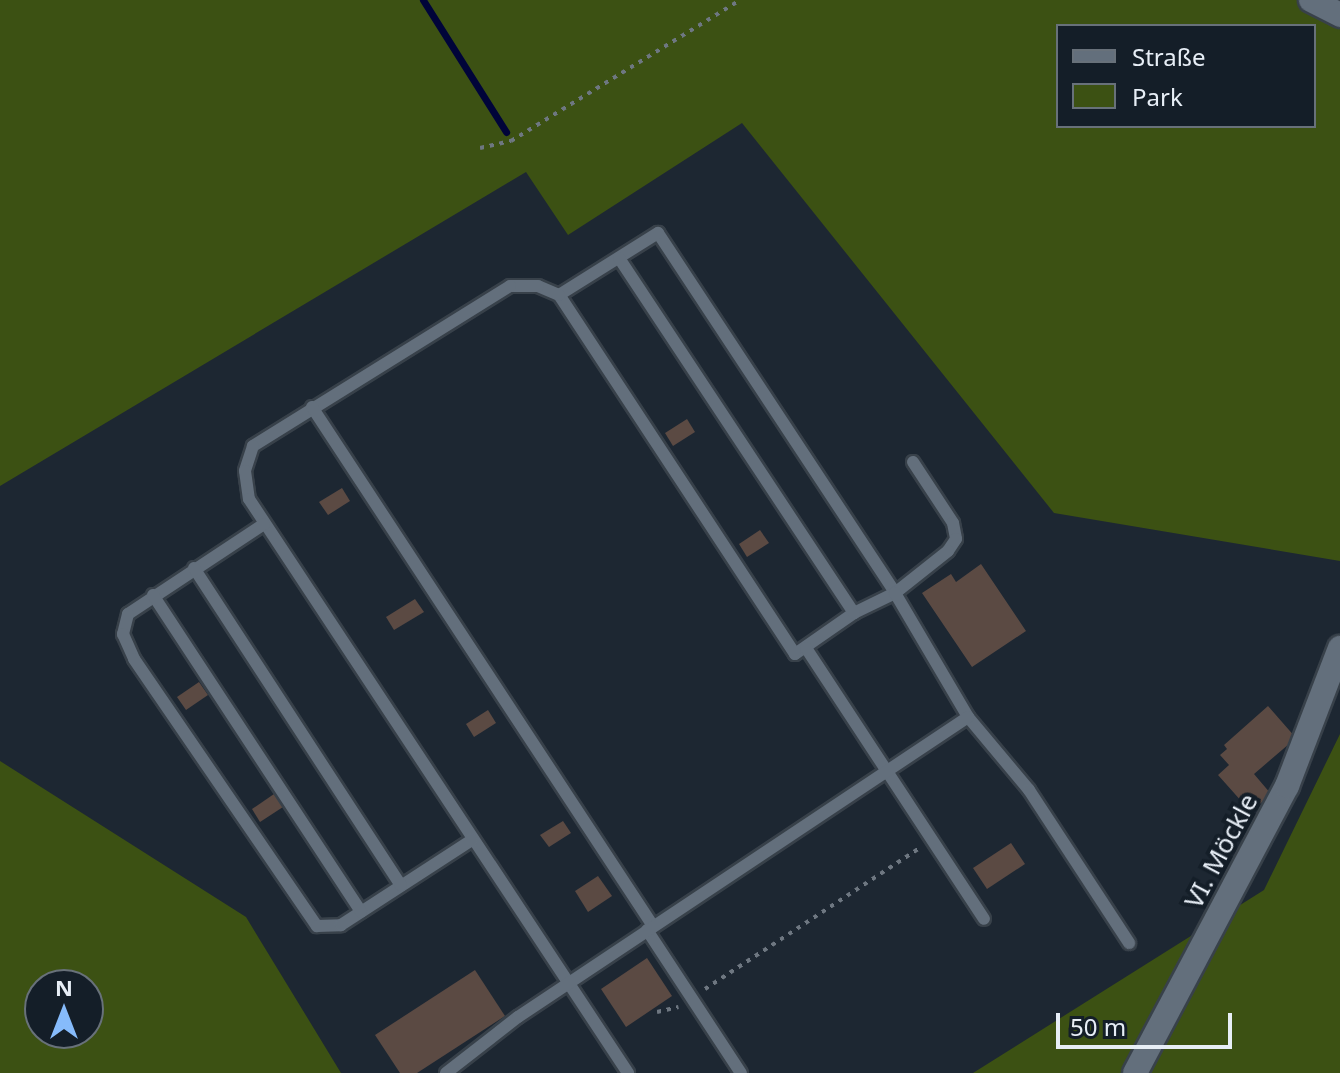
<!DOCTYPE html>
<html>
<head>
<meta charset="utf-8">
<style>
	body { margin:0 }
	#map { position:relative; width:1340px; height:1073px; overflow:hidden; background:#1d2732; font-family:"Noto Sans",sans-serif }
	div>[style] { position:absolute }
	.green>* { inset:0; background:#3c5113 }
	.stream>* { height:7px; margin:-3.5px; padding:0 3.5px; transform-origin:3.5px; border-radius:3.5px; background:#000439 }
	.building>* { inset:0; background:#5b4a43 }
	.path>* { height:4px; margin-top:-2px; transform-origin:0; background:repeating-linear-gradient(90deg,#6e7781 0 4px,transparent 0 10px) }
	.roads { filter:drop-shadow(2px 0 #38414a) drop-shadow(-2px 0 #38414a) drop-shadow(0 2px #38414a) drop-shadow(0 -2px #38414a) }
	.lane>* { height:12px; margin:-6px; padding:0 6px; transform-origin:6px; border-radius:6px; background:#636f7c }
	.street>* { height:24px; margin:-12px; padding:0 12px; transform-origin:12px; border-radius:12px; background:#636f7c }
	span { translate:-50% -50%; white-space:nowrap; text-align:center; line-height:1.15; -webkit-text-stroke:8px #141e28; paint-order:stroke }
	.street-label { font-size:26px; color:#e7eef6 }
	.legend { position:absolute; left:1056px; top:24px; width:260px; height:104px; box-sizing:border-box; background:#141e28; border:2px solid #68717a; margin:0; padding:10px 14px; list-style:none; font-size:24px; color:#e7eef6 }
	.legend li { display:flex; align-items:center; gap:16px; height:40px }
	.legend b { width:40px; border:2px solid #68717a }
	.north { position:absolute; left:24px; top:969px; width:80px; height:80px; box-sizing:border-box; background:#141e28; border:2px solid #68717a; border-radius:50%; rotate:0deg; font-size:22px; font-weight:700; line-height:32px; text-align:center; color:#e7eef6 }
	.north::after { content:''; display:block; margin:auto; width:28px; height:36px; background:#86bbfb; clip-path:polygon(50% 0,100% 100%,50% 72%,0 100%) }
	.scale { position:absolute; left:1056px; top:1013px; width:176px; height:36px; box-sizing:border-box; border:4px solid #e7eef6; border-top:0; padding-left:10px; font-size:24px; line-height:28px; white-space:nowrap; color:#e7eef6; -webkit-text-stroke:6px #141e28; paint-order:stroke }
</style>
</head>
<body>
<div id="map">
	<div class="green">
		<i style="clip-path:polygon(evenodd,0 0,1340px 0,1340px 561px,1054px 513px,742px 123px,568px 235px,526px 172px,0 486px,0 0,1058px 26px,1314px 26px,1314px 126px,1058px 126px,1058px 26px)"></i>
		<i style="clip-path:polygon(1340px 734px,1340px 1073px,973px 1073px,1264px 890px)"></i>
		<i style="clip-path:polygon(evenodd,0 761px,246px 917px,341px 1073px,0 1073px,0 761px,88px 985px,88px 1033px,40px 1033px,40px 985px,88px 985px)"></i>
	</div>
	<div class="stream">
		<i style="left:423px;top:0;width:156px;rotate:57.8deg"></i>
	</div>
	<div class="building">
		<i style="clip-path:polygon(687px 419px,695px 432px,673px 446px,665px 433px)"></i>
		<i style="clip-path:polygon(342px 488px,350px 501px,328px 515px,319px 502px)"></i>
		<i style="clip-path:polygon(760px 530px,769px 543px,747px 557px,739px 544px)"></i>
		<i style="clip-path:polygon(981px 564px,1026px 631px,972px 667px,922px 593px,951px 574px,956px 582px)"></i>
		<i style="clip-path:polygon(415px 599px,424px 612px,394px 630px,386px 617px)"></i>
		<i style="clip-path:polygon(199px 682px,208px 695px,186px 710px,177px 697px)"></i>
		<i style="clip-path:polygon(1268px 706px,1296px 738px,1254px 774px,1271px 794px,1251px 812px,1218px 775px,1229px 765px,1220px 755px,1227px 749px,1224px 745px)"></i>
		<i style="clip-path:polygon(488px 710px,496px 723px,474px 737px,466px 724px)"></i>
		<i style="clip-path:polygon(274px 794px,283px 807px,260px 822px,252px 809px)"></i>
		<i style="clip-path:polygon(563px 821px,571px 833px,549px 847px,540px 835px)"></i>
		<i style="clip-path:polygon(1011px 843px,1025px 864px,987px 889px,973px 868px)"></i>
		<i style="clip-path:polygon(598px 876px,612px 896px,588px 912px,575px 891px)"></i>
		<i style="clip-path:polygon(647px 958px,672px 996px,626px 1027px,601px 989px)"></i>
		<i style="clip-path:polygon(475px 970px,505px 1016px,417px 1073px,400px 1073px,375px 1035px)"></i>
	</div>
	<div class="path">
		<i style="left:480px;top:148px;width:32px;rotate:-13deg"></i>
		<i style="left:511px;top:141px;width:269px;rotate:-31.6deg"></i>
		<i style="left:705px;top:989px;width:255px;rotate:-33.3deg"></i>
		<i style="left:657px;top:1012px;width:22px;rotate:-13deg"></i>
	</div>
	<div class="roads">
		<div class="lane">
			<i style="left:658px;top:233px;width:431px;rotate:56.6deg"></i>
			<i style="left:895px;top:593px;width:46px;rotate:154deg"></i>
			<i style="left:854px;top:613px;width:72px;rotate:145.2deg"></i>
			<i style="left:795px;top:654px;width:430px;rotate:-123.3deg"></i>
			<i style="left:559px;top:295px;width:117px;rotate:-32.1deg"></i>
			<i style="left:619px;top:258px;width:426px;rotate:56.5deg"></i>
			<i style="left:559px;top:295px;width:23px;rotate:-157deg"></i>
			<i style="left:538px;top:286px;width:28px;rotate:180deg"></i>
			<i style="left:510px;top:286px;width:303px;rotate:148.1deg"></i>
			<i style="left:253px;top:446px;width:26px;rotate:108deg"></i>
			<i style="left:245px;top:471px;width:28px;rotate:82deg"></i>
			<i style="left:249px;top:499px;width:688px;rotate:56.56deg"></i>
			<i style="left:312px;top:407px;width:621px;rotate:56.69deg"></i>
			<i style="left:913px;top:462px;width:73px;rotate:56.7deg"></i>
			<i style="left:953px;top:523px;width:16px;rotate:79deg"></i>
			<i style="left:956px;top:539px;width:14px;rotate:124deg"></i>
			<i style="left:948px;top:551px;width:68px;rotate:141.6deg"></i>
			<i style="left:895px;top:593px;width:144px;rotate:59.5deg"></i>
			<i style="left:968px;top:717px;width:95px;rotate:50.1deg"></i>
			<i style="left:1029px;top:790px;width:183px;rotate:56.8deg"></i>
			<i style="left:264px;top:524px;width:163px;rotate:146.5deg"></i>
			<i style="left:128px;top:614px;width:21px;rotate:104deg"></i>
			<i style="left:123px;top:634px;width:27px;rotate:66deg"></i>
			<i style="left:134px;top:659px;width:324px;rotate:55.6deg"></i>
			<i style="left:317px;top:926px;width:24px;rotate:-2deg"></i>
			<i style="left:341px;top:925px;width:156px;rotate:-33deg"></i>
			<i style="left:194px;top:568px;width:379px;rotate:56.9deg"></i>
			<i style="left:153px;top:595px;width:379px;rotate:56.7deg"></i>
			<i style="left:806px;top:648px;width:324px;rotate:56.7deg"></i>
			<i style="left:647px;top:930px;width:171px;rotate:56.7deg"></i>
			<i style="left:446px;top:1073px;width:91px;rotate:-37.9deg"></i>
			<i style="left:518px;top:1017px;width:541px;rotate:-33.69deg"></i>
		</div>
		<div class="street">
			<i style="left:1311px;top:0;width:33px;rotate:27deg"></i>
			<i style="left:1135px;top:1073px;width:325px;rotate:-62.1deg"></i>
			<i style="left:1287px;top:786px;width:148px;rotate:-69deg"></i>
		</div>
	</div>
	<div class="street-label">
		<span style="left:1221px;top:851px;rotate:-62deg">VI. Möckle</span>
	</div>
	<ul class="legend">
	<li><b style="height:10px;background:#636f7c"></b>Straße</li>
	<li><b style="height:22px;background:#3c5113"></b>Park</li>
	</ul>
	<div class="north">N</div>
	<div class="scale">50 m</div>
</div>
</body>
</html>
